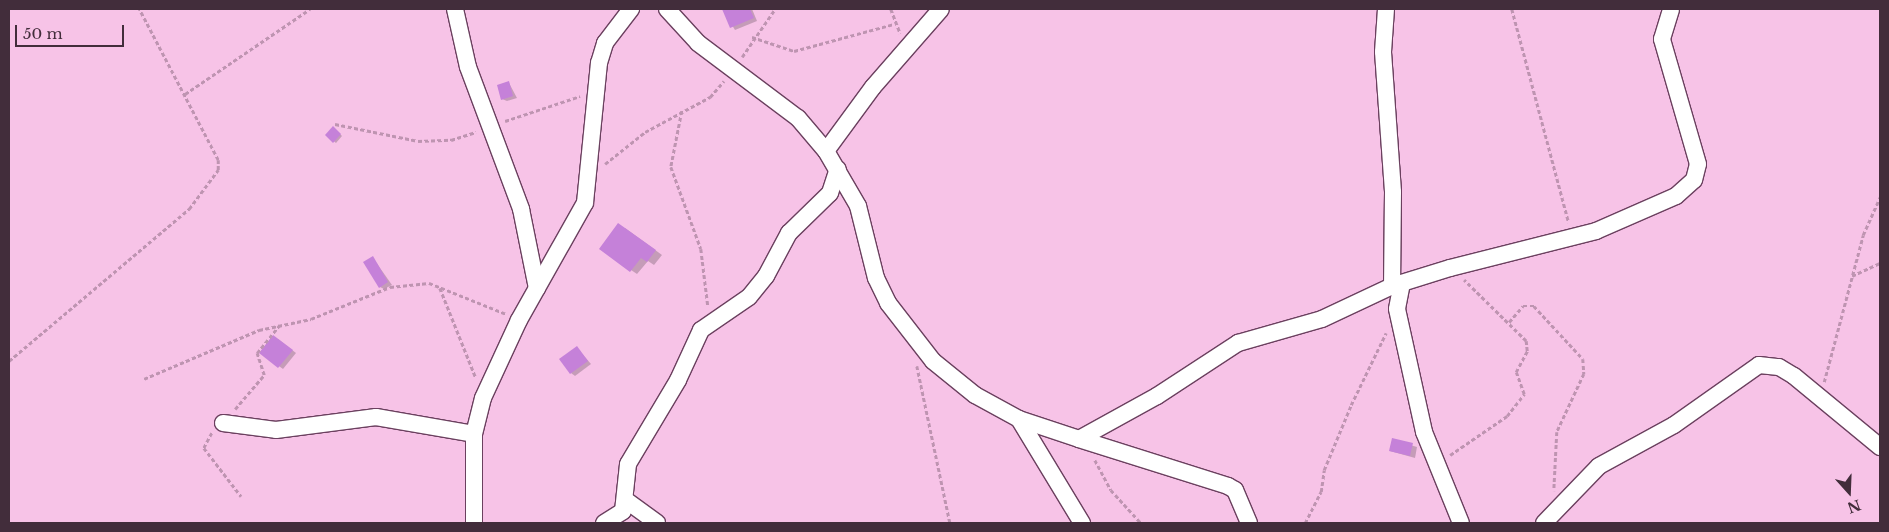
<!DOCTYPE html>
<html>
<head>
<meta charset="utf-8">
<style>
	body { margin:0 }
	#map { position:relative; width:1889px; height:532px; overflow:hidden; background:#f7c3e7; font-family:"Libre Baskerville",serif }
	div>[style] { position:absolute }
	.shadow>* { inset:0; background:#0003 }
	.building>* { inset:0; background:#c581d9 }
	.path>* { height:2.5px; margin-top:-1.25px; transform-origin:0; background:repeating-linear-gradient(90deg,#be94b1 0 4px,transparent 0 6.5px) }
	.roads { filter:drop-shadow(1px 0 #6b405f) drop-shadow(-1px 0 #6b405f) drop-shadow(0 1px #6b405f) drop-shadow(0 -1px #6b405f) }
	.street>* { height:16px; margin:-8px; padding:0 8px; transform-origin:8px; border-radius:8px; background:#fff }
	span { translate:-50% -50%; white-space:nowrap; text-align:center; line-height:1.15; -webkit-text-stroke:4.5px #f7c3e7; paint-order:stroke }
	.frame { position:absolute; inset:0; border:10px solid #422d3b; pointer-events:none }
	.north { position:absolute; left:1824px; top:467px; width:50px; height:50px; -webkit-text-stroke:4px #f7c3e7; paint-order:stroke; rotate:160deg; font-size:14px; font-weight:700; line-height:20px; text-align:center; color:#422d3b }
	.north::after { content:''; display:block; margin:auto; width:18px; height:22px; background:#422d3b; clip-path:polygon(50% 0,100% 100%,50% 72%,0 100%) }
	.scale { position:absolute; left:15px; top:25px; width:109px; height:22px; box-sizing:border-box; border:2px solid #422d3b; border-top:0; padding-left:6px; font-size:15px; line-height:18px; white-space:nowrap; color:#422d3b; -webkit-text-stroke:4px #f7c3e7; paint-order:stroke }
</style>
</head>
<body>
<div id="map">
	<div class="shadow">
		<i style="clip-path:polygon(731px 9px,752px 9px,757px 21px,735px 30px,724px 12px)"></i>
		<i style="clip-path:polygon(509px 83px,517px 98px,507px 101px,502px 99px)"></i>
		<i style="clip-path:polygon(335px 129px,342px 136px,336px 143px,326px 135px)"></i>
		<i style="clip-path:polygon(625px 228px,662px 255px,654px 265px,648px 261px,637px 274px,631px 270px)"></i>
		<i style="clip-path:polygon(373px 258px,392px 285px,384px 289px,380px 287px)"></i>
		<i style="clip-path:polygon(278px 339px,296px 353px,283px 369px,261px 353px)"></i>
		<i style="clip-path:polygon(577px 348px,591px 364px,575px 376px,571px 373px)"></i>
		<i style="clip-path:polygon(1393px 440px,1417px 447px,1415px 458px,1390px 451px)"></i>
	</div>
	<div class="building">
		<i style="clip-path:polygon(722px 9px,750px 9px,754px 18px,730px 28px)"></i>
		<i style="clip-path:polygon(509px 81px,513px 96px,501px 100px,497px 85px)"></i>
		<i style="clip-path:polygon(333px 126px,341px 134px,333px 143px,325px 135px)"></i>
		<i style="clip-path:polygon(618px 223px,656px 250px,647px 262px,641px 258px,630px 272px,599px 249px)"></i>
		<i style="clip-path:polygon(373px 256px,388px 282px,379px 288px,363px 262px)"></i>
		<i style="clip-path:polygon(273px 335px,293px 350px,278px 368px,259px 353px)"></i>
		<i style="clip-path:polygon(577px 346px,588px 361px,570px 374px,559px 359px)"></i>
		<i style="clip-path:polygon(1392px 438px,1413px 443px,1410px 456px,1389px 451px)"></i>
	</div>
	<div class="path">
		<i style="left:891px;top:9px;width:26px;rotate:69deg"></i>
		<i style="left:1512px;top:9px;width:221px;rotate:75.1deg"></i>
		<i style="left:752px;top:37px;width:44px;rotate:18.4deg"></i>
		<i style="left:794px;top:51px;width:104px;rotate:-15.1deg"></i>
		<i style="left:742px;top:57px;width:58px;rotate:-55.5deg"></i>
		<i style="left:185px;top:94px;width:151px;rotate:-34.2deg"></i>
		<i style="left:682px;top:111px;width:57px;rotate:101.1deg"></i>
		<i style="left:671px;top:167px;width:87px;rotate:69.9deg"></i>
		<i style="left:701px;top:249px;width:57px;rotate:83deg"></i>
		<i style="left:505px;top:121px;width:79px;rotate:-18.4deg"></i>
		<i style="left:335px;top:124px;width:85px;rotate:11.6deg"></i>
		<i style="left:418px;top:141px;width:33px;rotate:-2deg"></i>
		<i style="left:451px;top:140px;width:26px;rotate:-18deg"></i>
		<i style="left:605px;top:164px;width:51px;rotate:-38.7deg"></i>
		<i style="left:645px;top:132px;width:74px;rotate:-28.3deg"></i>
		<i style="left:710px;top:97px;width:21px;rotate:-49deg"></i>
		<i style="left:1852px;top:276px;width:31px;rotate:-25deg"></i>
		<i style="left:440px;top:288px;width:97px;rotate:68.2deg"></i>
		<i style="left:1509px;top:322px;width:21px;rotate:-49deg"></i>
		<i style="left:1523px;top:306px;width:11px"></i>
		<i style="left:1534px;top:306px;width:72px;rotate:47.2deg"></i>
		<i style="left:1583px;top:359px;width:15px;rotate:86deg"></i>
		<i style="left:1584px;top:374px;width:64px;rotate:115deg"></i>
		<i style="left:1557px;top:432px;width:59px;rotate:92.9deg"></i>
		<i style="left:9px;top:361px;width:236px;rotate:-40.2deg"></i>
		<i style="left:189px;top:209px;width:49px;rotate:-53.4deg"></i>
		<i style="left:218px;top:170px;width:10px;rotate:-90deg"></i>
		<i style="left:218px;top:160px;width:170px;rotate:-117.6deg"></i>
		<i style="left:917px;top:366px;width:160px;rotate:78.1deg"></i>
		<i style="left:144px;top:379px;width:125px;rotate:-23.1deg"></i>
		<i style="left:259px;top:330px;width:53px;rotate:-11.9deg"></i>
		<i style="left:311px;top:319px;width:85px;rotate:-22.1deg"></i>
		<i style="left:390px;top:287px;width:39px;rotate:-6deg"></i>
		<i style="left:429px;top:283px;width:83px;rotate:21.9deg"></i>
		<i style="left:1824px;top:382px;width:152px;rotate:-75.1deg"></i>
		<i style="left:1863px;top:235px;width:42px;rotate:-65.9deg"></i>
		<i style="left:235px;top:409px;width:45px;rotate:-49.5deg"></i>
		<i style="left:264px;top:375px;width:23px;rotate:-108deg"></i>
		<i style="left:257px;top:353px;width:36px;rotate:-51deg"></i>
		<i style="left:212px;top:433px;width:17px;rotate:118deg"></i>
		<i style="left:204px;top:448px;width:61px;rotate:52.4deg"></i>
		<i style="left:1450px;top:455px;width:69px;rotate:-34.4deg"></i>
		<i style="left:1507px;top:416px;width:28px;rotate:-52deg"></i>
		<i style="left:1524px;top:394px;width:23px;rotate:-110deg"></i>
		<i style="left:1516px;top:372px;width:24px;rotate:-62deg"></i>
		<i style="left:1527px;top:351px;width:10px;rotate:-96deg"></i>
		<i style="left:1526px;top:341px;width:87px;rotate:-135.5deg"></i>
		<i style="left:1095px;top:460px;width:34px;rotate:62deg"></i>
		<i style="left:1111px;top:490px;width:45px;rotate:47.7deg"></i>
		<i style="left:1305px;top:523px;width:35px;rotate:-63deg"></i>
		<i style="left:1321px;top:492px;width:22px;rotate:-82deg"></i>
		<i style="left:1324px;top:470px;width:70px;rotate:-67.4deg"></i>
		<i style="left:1351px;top:405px;width:80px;rotate:-64.1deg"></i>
	</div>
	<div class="roads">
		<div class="street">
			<i style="left:455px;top:9px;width:59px;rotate:77.4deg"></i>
			<i style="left:468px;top:67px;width:152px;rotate:69.5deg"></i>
			<i style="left:521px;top:209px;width:81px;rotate:78.6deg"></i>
			<i style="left:667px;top:9px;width:46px;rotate:47.6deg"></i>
			<i style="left:698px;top:43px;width:125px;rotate:36.9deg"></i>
			<i style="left:798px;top:118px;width:43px;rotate:49.7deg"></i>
			<i style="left:826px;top:151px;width:64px;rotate:59.8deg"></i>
			<i style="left:858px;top:206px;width:74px;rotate:76deg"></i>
			<i style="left:876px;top:278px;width:28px;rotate:64deg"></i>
			<i style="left:888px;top:303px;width:73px;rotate:52.2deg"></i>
			<i style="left:933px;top:361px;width:54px;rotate:39deg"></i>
			<i style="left:975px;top:395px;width:50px;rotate:28.6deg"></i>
			<i style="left:1019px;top:419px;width:63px;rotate:18.4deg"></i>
			<i style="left:1079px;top:439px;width:89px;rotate:-28.9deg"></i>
			<i style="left:1157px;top:396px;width:97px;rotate:-33.2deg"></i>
			<i style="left:1238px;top:343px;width:87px;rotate:-15.9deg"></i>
			<i style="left:1322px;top:319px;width:77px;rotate:-25.2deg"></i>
			<i style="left:1392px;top:286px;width:61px;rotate:-17.2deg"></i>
			<i style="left:1450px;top:268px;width:151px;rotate:-14.2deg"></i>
			<i style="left:1596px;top:231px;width:87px;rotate:-23.6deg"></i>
			<i style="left:1676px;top:196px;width:24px;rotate:-42deg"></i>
			<i style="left:1694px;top:180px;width:16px;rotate:-76deg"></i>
			<i style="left:1698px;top:164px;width:130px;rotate:-106.1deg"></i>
			<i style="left:1662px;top:39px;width:31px;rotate:-73deg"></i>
			<i style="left:1386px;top:9px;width:43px;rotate:94deg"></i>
			<i style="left:1383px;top:52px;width:140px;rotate:85.9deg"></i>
			<i style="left:1393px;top:192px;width:94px;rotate:90.6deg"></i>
			<i style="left:826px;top:151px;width:79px;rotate:-53.7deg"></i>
			<i style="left:873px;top:87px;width:103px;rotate:-48.9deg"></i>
			<i style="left:1402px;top:283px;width:26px;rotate:101deg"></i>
			<i style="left:1397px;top:309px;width:126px;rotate:77.6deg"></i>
			<i style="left:1424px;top:432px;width:98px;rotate:67.9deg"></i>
			<i style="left:1019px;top:419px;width:122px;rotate:58.8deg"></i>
			<i style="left:223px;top:423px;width:53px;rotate:7.5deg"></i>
			<i style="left:276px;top:430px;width:101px;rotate:-7.4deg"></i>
			<i style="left:376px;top:417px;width:99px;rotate:9.8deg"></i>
			<i style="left:1079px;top:439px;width:156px;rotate:17.5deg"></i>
			<i style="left:1228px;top:486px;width:8px;rotate:30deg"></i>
			<i style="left:1235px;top:490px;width:36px;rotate:67deg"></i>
			<i style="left:627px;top:501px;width:37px;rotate:36deg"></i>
			<i style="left:474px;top:523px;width:89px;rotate:-90deg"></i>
			<i style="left:474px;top:434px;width:37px;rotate:-76deg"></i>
			<i style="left:483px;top:398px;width:86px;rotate:-65.2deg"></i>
			<i style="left:519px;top:320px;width:134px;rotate:-60.6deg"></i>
			<i style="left:585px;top:203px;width:141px;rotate:-84.3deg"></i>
			<i style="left:599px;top:63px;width:21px;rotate:-73deg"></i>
			<i style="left:605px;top:43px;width:43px;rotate:-52.6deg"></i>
			<i style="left:604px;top:523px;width:22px;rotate:-32deg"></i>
			<i style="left:623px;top:511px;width:47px;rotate:-83.9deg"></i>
			<i style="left:628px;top:464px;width:98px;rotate:-59.2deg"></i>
			<i style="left:678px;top:380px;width:55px;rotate:-65.3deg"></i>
			<i style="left:701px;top:330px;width:58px;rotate:-34.5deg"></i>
			<i style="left:749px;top:297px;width:27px;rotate:-51deg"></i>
			<i style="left:766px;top:276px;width:49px;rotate:-61.9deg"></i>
			<i style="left:789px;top:233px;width:57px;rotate:-44.3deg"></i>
			<i style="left:830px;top:193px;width:25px;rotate:-72deg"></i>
			<i style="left:1544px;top:523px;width:79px;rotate:-46deg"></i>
			<i style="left:1599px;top:466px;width:85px;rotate:-28.7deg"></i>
			<i style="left:1674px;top:425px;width:104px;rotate:-35.2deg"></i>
			<i style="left:1759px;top:365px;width:20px;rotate:6deg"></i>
			<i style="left:1779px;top:367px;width:17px;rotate:31deg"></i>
			<i style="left:1794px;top:376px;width:112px;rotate:39.5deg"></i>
		</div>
	</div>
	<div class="frame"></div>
	<div class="north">N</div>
	<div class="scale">50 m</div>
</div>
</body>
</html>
